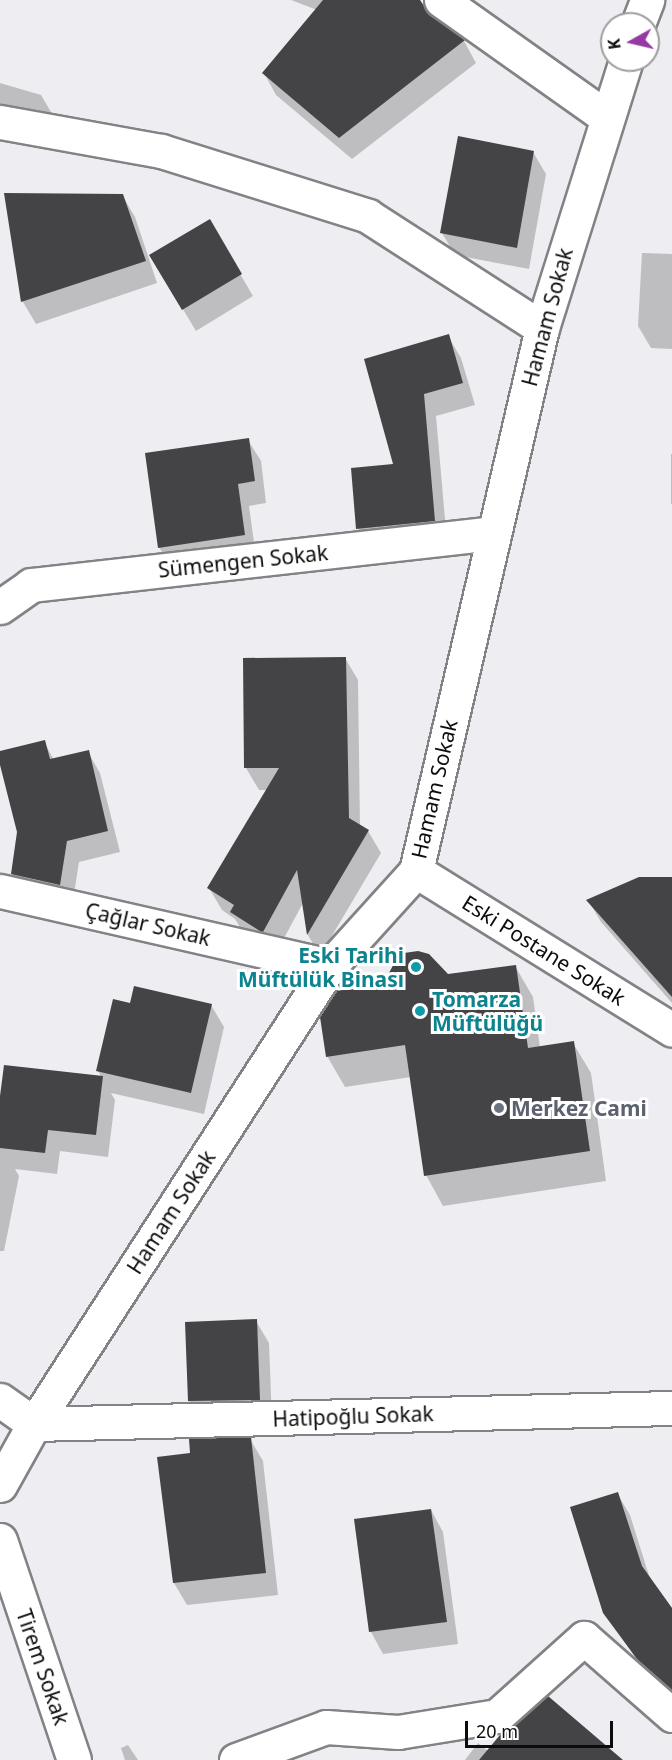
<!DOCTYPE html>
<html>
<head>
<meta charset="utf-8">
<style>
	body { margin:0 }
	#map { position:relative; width:672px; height:1760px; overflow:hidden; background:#eeedf1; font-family:"Noto Sans",sans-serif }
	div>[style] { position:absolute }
	.shadow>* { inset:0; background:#0003 }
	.building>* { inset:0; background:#444346 }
	.roads { filter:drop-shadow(2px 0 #838285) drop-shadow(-2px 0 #838285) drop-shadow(0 2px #838285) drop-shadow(0 -2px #838285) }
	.minor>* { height:33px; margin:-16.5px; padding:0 16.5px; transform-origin:16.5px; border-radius:16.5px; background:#fff }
	.dots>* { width:16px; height:16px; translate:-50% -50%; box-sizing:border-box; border:3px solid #fff; border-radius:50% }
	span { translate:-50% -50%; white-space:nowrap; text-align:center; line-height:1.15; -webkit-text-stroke:6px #fff; paint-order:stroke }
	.street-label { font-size:21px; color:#0c0c0d }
	.culture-label { font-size:21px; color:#0d838f; font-weight:700 }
	.right { translate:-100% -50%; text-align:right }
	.left { translate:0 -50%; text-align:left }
	.worship-label { font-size:21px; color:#5b616d; font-weight:700 }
	.north { position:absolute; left:600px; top:12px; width:60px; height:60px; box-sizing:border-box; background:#fff; border:2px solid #9e9e9e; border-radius:50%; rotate:262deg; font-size:16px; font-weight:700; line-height:24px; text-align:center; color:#0c0c0d }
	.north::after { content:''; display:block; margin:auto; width:21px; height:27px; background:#953aa4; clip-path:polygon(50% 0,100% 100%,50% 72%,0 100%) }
	.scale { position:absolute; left:465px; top:1721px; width:148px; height:27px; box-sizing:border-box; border:3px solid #0c0c0d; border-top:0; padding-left:8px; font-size:18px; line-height:21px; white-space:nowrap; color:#0c0c0d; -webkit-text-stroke:4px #fff; paint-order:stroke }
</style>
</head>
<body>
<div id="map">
	<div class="shadow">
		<i style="clip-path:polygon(291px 0,418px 0,429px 17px,464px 41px,476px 63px,352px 159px,276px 95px,264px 73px,317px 10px)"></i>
		<i style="clip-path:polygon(0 83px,41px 95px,58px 124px,10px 133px,0 142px)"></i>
		<i style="clip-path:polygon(533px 152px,546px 174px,529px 269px,455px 255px,442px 233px)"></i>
		<i style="clip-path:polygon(5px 195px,122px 195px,135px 217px,157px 283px,36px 324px,23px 302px)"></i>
		<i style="clip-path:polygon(209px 221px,253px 296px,196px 331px,151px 256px)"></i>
		<i style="clip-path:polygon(642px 253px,672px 254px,672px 349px,651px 348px,638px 326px)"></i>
		<i style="clip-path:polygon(448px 336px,461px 358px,475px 405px,436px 416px,447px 542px,370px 551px,358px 529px,353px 469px,395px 465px,366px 360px)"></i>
		<i style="clip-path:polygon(248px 440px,261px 461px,266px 503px,249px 506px,256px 557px,172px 569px,159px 547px)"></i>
		<i style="clip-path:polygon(671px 454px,672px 454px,672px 505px,671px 503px)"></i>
		<i style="clip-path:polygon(345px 658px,358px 680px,360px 827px,368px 831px,381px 853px,320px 956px,308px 935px,303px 903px,276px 953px,244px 934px,235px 919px,222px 910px,209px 888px,268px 790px,259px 790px,246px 768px)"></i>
		<i style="clip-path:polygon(44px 742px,54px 760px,88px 752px,100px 773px,120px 852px,79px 862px,72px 907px,25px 896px,12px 874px,18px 831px,0 752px)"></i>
		<i style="clip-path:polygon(672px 879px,672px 1003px,601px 922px,588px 900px)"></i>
		<i style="clip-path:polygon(515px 966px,533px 997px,540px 1048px,573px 1043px,591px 1073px,606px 1181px,443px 1206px,426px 1175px,411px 1077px,345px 1087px,327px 1056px,448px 976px)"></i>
		<i style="clip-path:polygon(131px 1005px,211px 1005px,224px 1027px,204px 1114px,111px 1093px,115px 1100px,108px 1157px,60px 1151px,57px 1174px,15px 1169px,19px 1176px,4px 1251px,0 1251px,0 1110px,102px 1078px,98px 1071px)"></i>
		<i style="clip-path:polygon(256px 1321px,269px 1343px,272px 1421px,202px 1423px,189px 1401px)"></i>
		<i style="clip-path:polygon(250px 1439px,263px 1461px,278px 1595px,187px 1605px,174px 1583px,159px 1458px,191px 1454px)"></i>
		<i style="clip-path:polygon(617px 1493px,630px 1515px,651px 1582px,672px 1611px,672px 1700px,651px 1681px,605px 1613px)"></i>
		<i style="clip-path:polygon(431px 1510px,443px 1532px,458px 1644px,383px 1654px,371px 1632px)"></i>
		<i style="clip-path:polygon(478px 1743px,488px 1751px,620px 1760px,465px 1760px)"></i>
		<i style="clip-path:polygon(128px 1745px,138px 1760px,125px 1760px,121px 1748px)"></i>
	</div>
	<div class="building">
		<i style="clip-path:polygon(323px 0,420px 0,430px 15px,465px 40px,339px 138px,262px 73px)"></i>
		<i style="clip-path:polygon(458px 136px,534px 151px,517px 248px,440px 233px)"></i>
		<i style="clip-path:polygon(4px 193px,123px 194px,146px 261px,21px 302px)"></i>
		<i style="clip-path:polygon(210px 219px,242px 274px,182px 310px,149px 255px)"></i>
		<i style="clip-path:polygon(449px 334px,463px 383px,424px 394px,435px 521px,356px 529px,351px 468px,393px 464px,364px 359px)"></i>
		<i style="clip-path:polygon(249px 438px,255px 481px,238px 484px,245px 535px,158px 548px,145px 453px)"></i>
		<i style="clip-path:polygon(346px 657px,349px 818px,369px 830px,307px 935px,297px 870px,263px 932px,260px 931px,230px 912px,234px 905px,207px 888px,279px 768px,244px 768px,243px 658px)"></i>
		<i style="clip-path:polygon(45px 740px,50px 759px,89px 750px,108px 831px,67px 841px,60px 885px,11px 874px,17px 832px,0 765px,0 751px)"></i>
		<i style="clip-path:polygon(639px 877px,672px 877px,672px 997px,586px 900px)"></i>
		<i style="clip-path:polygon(418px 951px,429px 954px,448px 974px,516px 965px,528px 1048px,574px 1041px,590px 1151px,424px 1176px,405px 1045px,326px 1057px,320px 1017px,336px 991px,383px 984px,397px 958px,404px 953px)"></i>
		<i style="clip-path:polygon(134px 986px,212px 1004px,191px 1093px,96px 1071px,113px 999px,130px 1003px)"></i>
		<i style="clip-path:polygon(4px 1065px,103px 1076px,96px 1135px,48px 1130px,45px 1153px,0 1148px,0 1096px)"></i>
		<i style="clip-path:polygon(257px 1319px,260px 1400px,188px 1401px,185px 1322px)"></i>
		<i style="clip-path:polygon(251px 1437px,266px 1573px,173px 1583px,157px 1457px,190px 1453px,189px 1439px)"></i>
		<i style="clip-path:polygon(618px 1492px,642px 1566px,672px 1608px,672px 1690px,637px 1659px,603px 1613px,570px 1507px)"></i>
		<i style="clip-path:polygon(431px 1509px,447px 1622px,369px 1632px,354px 1519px)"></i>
		<i style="clip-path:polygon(548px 1696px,623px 1760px,479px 1760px,500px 1735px,510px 1730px)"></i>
	</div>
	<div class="roads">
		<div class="minor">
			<i style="left:441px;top:0;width:202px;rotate:35.3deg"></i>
			<i style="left:638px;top:24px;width:26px;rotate:-69deg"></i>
			<i style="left:0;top:122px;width:164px;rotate:10.2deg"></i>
			<i style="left:161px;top:151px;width:217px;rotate:17.4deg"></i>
			<i style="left:368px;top:216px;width:207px;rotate:32.8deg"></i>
			<i style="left:0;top:607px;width:38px;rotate:-35deg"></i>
			<i style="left:31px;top:585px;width:464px;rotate:-6.4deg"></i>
			<i style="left:416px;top:871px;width:301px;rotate:31.8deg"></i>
			<i style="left:0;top:891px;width:338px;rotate:12.8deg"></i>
			<i style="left:0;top:1400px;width:42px;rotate:35.2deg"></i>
			<i style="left:34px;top:1424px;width:638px;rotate:-1.44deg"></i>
			<i style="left:0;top:1485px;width:70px;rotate:-60.9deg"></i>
			<i style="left:34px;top:1424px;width:545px;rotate:-57.13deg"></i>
			<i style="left:330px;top:966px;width:128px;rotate:-47.8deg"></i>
			<i style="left:416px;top:871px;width:557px;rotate:-76.94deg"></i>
			<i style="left:542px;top:328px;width:281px;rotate:-72.6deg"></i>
			<i style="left:0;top:1540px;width:232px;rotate:71.4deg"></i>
			<i style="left:236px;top:1760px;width:96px;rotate:-20.1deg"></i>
			<i style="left:326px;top:1727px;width:72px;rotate:4deg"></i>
			<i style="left:398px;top:1732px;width:100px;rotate:-9.2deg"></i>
			<i style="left:497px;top:1716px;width:117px;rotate:-41.9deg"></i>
			<i style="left:584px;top:1638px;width:117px;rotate:41.2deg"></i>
		</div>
	</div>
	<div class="dots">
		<i style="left:416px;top:967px;background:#0f9aa8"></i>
		<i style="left:420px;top:1011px;background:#0f9aa8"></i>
		<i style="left:499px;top:1108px;background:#6b7280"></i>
	</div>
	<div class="street-label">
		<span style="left:547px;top:317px;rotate:-75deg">Hamam Sokak</span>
		<span style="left:243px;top:561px;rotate:-6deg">Sümengen Sokak</span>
		<span style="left:434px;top:789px;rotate:-77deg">Hamam Sokak</span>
		<span style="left:148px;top:924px;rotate:13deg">Çağlar Sokak</span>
		<span style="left:544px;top:950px;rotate:32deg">Eski Postane Sokak</span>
		<span style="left:171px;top:1212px;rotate:-57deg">Hamam Sokak</span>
		<span style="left:353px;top:1416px;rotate:-2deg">Hatipoğlu Sokak</span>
		<span style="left:43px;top:1667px;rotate:71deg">Tirem Sokak</span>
	</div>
	<div class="culture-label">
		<span class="right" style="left:404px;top:967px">Eski Tarihi<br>Müftülük Binası</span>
		<span class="left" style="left:432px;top:1011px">Tomarza<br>Müftülüğü</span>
	</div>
	<div class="worship-label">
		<span class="left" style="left:511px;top:1108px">Merkez Cami</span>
	</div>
	<div class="north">K</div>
	<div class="scale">20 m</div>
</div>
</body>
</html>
